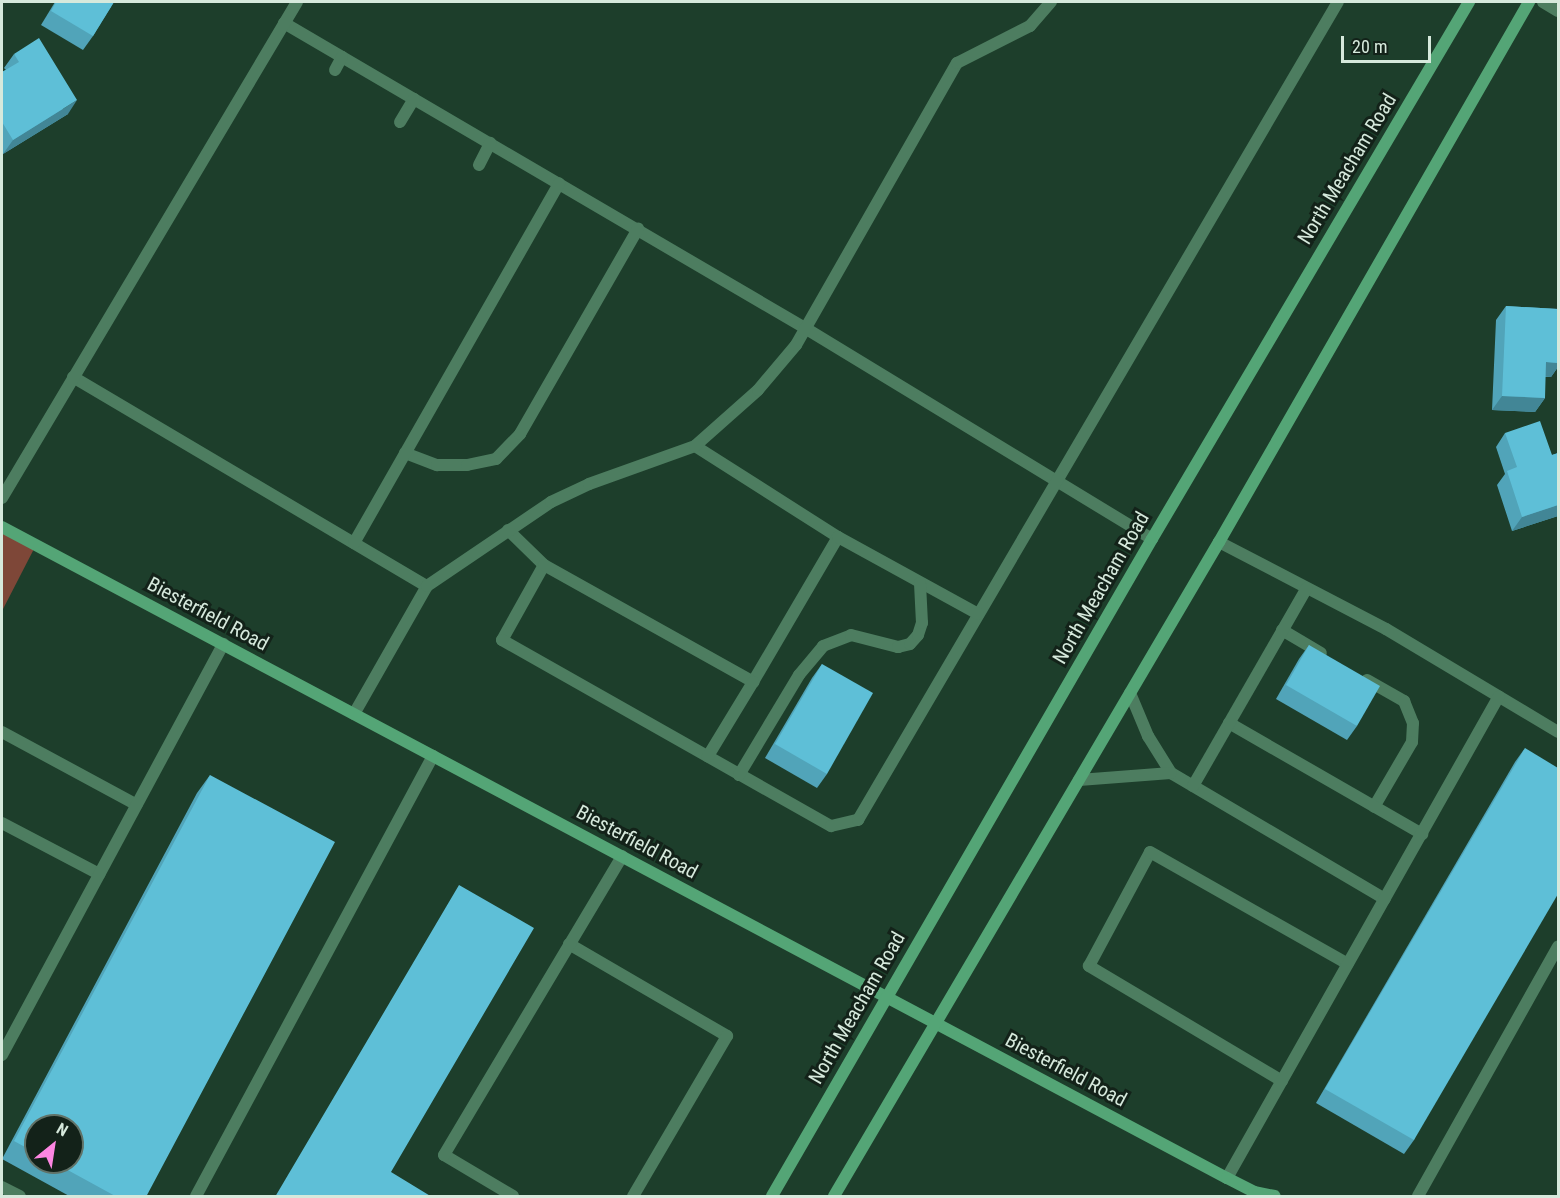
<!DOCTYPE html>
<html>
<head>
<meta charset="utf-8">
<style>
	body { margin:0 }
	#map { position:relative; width:1560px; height:1198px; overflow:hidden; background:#1d3e2b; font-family:"Roboto Condensed",sans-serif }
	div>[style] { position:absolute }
	.green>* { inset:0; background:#7e4738 }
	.lane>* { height:12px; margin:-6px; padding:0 6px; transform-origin:6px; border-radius:6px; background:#4d7d60 }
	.street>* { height:12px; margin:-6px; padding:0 6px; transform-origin:6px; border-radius:6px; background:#4d7d60 }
	.secondary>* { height:12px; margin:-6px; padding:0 6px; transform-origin:6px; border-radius:6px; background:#54a576 }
	.wall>* { inset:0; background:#51a4b9 }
	.shaded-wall>* { inset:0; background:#428696 }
	.building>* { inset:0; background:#5ebfd7 }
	span { translate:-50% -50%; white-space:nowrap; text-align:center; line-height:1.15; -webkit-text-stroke:6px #132219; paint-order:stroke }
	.street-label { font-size:20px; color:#d6e9dc }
	.frame { position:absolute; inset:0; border:3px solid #d6e9dc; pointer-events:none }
	.north { position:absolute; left:24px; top:1114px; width:60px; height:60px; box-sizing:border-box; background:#132219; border:2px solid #617267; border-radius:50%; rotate:30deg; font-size:16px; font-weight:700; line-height:24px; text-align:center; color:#d6e9dc }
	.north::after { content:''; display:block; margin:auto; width:21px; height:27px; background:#fd86e2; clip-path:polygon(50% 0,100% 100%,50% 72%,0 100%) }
	.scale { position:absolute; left:1341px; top:36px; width:90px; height:27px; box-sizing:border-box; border:3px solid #d6e9dc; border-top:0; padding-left:8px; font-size:18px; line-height:21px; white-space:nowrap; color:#d6e9dc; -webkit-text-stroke:4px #132219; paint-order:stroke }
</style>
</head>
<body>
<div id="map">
	<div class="green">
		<i style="clip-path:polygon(2px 527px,36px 545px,2px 611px)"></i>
	</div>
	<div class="lane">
		<i style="left:284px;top:23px;width:604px;rotate:30.35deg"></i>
		<i style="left:805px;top:328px;width:406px;rotate:31.3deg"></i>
		<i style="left:335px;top:70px;width:15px;rotate:-62deg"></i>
		<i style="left:400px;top:122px;width:27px;rotate:-59deg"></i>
		<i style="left:479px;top:165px;width:25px;rotate:-63deg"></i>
		<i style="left:73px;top:377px;width:411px;rotate:30.6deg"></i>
		<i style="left:695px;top:446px;width:169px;rotate:32.5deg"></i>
		<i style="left:838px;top:537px;width:168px;rotate:120.4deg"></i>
		<i style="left:405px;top:453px;width:34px;rotate:21deg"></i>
		<i style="left:437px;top:465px;width:30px"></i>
		<i style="left:467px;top:465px;width:30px;rotate:-12deg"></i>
		<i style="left:496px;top:459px;width:35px;rotate:-46deg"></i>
		<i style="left:520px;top:434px;width:237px;rotate:-60.1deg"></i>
		<i style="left:2px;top:498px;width:577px;rotate:-59.26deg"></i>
		<i style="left:508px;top:530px;width:50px;rotate:44.2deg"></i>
		<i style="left:544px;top:565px;width:86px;rotate:119.2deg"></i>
		<i style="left:502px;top:640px;width:378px;rotate:29.5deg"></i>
		<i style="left:831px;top:826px;width:28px;rotate:-13deg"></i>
		<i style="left:858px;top:820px;width:948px;rotate:-59.6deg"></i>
		<i style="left:838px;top:537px;width:160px;rotate:28.8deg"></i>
		<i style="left:1219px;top:542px;width:188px;rotate:27.5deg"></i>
		<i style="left:1386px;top:629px;width:200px;rotate:30.9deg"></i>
		<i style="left:354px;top:543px;width:414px;rotate:-60.3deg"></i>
		<i style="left:544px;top:565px;width:240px;rotate:29.2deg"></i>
		<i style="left:753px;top:682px;width:87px;rotate:121.3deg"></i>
		<i style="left:1282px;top:630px;width:45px;rotate:30.5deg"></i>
		<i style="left:1367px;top:680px;width:43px;rotate:29.6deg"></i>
		<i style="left:1404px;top:701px;width:24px;rotate:68deg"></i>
		<i style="left:1413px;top:723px;width:19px;rotate:93deg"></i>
		<i style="left:1412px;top:742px;width:75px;rotate:120.3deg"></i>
		<i style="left:1130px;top:693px;width:47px;rotate:67.3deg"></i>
		<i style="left:1148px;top:736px;width:44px;rotate:58.1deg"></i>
		<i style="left:1171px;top:773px;width:248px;rotate:30.5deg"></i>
		<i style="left:354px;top:714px;width:147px;rotate:-60.3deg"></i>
		<i style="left:427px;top:586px;width:150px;rotate:-34.1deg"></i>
		<i style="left:551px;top:502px;width:42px;rotate:-25.3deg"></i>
		<i style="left:589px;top:484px;width:113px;rotate:-19.7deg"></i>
		<i style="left:695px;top:446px;width:84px;rotate:-41.6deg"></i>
		<i style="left:758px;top:390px;width:59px;rotate:-49.8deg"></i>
		<i style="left:796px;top:345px;width:325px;rotate:-60.3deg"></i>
		<i style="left:957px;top:63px;width:82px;rotate:-26.9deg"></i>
		<i style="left:1030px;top:26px;width:32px;rotate:-49deg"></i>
		<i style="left:1229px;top:723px;width:223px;rotate:29.9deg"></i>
		<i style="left:2px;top:732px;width:153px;rotate:28.4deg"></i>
		<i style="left:739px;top:775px;width:117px;rotate:-59deg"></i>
		<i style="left:799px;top:675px;width:38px;rotate:-50deg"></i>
		<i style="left:823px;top:646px;width:30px;rotate:-21deg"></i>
		<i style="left:851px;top:635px;width:49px;rotate:14.3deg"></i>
		<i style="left:898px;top:647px;width:12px;rotate:-14deg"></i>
		<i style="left:910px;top:644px;width:12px;rotate:-48deg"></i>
		<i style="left:918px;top:635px;width:13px;rotate:-72deg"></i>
		<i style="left:922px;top:623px;width:40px;rotate:-92.9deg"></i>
		<i style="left:1079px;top:780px;width:92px;rotate:-4.4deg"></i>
		<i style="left:1193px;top:786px;width:228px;rotate:-60.1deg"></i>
		<i style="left:2px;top:823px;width:110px;rotate:27.7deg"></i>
		<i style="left:569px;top:944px;width:183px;rotate:30.2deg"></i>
		<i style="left:727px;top:1036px;width:186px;rotate:120.4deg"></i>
		<i style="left:2px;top:1055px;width:467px;rotate:-61.7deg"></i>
		<i style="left:1282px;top:1081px;width:225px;rotate:-149.2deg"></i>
		<i style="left:1089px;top:966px;width:129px;rotate:-61.8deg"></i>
		<i style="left:1150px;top:852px;width:227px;rotate:29.5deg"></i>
		<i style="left:1227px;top:1178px;width:553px;rotate:-60.56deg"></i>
		<i style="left:2px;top:1187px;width:20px;rotate:27deg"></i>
		<i style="left:196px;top:1196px;width:500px;rotate:-61.7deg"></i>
		<i style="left:513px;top:1196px;width:80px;rotate:-149.3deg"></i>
		<i style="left:444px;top:1155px;width:348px;rotate:-59.2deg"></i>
		<i style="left:1418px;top:1196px;width:286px;rotate:-60.7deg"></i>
	</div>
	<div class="street">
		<i style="left:1543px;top:2px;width:17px;rotate:31deg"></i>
	</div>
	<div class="secondary">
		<i style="left:2px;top:527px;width:1387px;rotate:27.99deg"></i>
		<i style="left:1227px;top:1178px;width:30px;rotate:27deg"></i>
		<i style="left:1254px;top:1192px;width:21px;rotate:11deg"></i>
		<i style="left:772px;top:1196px;width:759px;rotate:-59.96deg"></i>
		<i style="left:1152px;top:539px;width:624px;rotate:-59.45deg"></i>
		<i style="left:834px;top:1196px;width:759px;rotate:-59.52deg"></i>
		<i style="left:1219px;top:542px;width:623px;rotate:-60.14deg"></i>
	</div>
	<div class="wall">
		<i style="clip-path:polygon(55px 2px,114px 2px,93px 36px,83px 50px,41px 25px)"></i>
		<i style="clip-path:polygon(14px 54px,68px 114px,3px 154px,2px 152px,2px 72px,6px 70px,4px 68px)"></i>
		<i style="clip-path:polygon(1506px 306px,1558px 309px,1558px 367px,1551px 377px,1545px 377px,1545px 398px,1535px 412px,1492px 410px,1496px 320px)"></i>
		<i style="clip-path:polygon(1505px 433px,1552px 455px,1558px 453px,1558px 516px,1512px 531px,1497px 485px,1505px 474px,1496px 447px)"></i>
		<i style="clip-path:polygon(1309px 645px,1357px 726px,1347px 740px,1276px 699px,1299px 659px)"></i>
		<i style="clip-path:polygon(822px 664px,827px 774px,817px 788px,765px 758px,812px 678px)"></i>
		<i style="clip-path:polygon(1525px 748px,1414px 1140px,1404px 1154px,1316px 1103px,1515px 762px)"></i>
		<i style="clip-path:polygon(evenodd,210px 775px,146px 1197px,71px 1197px,2px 1159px,197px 793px,210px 775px,36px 1126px,72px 1162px,36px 1162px,36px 1126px)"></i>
	</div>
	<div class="shaded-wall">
		<i style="clip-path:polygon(77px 100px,68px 114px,3px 154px,13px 140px)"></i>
		<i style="clip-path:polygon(1546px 362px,1558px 363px,1558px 367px,1551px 377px,1536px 376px)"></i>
		<i style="clip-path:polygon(1502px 396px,1545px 398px,1535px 412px,1492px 410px)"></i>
		<i style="clip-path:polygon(1558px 505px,1558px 516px,1512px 531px,1522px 517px)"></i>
	</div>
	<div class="building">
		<i style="clip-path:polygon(56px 2px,114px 2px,93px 36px,51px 11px)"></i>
		<i style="clip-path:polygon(39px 38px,77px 100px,13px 140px,2px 122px,2px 72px,19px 62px,14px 54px)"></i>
		<i style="clip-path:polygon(1506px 306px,1558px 309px,1558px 363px,1546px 362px,1545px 398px,1502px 396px)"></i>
		<i style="clip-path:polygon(1540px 421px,1552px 455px,1558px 453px,1558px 505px,1522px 517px,1507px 471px,1517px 467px,1505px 433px)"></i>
		<i style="clip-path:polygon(1309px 645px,1380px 686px,1357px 726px,1286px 685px)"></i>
		<i style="clip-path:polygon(822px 664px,873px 693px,827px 774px,775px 744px)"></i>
		<i style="clip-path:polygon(1525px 748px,1558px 768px,1558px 894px,1414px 1140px,1325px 1089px)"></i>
		<i style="clip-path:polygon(210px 775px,335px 842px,146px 1197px,117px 1197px,53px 1162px,72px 1162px,72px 1126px,36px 1126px,36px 1153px,14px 1141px)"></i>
		<i style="clip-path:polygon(459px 885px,534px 928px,391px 1172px,432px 1197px,275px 1197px)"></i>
	</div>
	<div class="street-label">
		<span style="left:1347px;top:169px;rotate:-59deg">North Meacham Road</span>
		<span style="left:1101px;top:588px;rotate:-60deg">North Meacham Road</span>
		<span style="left:208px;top:614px;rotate:28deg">Biesterfield Road</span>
		<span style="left:637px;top:842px;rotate:28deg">Biesterfield Road</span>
		<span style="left:857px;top:1008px;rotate:-60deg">North Meacham Road</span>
		<span style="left:1066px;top:1070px;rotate:28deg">Biesterfield Road</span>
	</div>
	<div class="frame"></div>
	<div class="north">N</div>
	<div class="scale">20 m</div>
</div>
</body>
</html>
